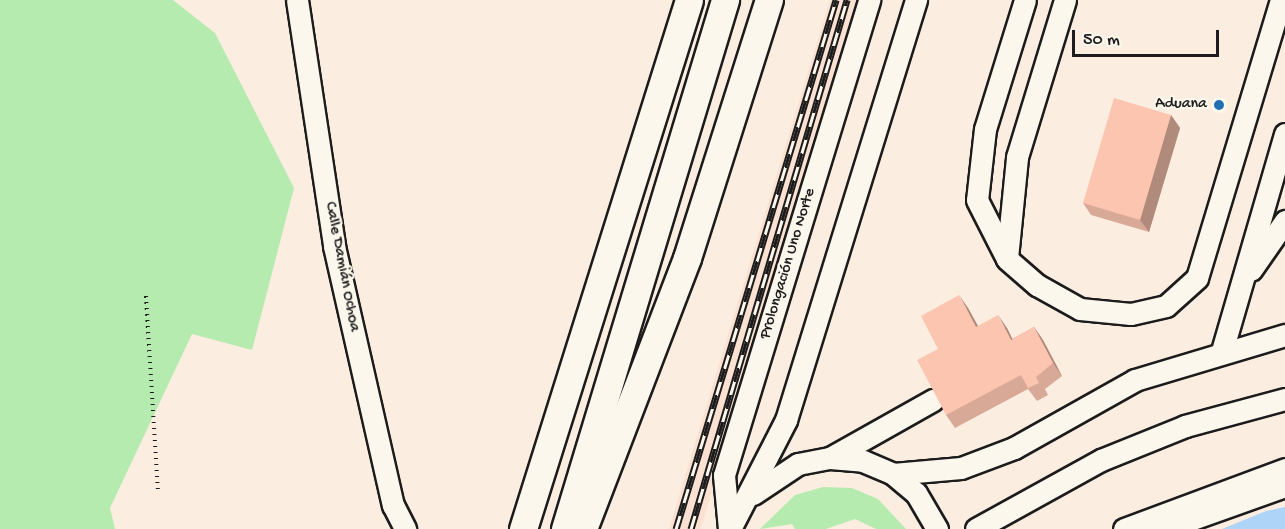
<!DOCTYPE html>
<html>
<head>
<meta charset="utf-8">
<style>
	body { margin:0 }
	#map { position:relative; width:1285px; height:529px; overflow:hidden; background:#fbede0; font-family:"Gochi Hand",sans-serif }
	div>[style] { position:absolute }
	.built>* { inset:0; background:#fbe1d2 }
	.green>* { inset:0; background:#b5ebae }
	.water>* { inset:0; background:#aed4f8 }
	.path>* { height:4px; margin-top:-2px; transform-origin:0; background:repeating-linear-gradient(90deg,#1c1c1c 0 1.5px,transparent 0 6px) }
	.roads { filter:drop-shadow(2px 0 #1c1c1c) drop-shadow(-2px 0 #1c1c1c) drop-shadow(0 2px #1c1c1c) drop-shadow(0 -2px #1c1c1c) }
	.minor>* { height:21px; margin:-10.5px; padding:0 10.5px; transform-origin:10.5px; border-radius:10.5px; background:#fbf7ec }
	.major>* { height:27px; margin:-13.5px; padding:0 13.5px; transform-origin:13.5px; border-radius:13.5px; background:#fbf7ec }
	.rail>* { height:7px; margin-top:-3.5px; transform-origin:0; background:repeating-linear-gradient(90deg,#fbf7ec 0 14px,#1c1c1c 0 28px); box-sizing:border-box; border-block:2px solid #1c1c1c }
	.wall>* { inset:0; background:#d9a997 }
	.shaded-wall>* { inset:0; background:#b08a7b }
	.building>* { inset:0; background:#fcc5b0 }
	.dots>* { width:16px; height:16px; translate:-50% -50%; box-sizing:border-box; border:3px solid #fbf7ec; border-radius:50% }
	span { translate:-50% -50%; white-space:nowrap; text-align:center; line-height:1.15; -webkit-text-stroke:4.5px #fbf7ec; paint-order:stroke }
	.poi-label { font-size:16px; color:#1c1c1c }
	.right { translate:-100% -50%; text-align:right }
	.street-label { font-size:16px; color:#1c1c1c }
	.scale { position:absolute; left:1072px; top:30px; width:147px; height:27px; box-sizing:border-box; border:3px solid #1c1c1c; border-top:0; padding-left:8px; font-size:18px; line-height:21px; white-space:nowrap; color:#1c1c1c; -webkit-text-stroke:4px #fbf7ec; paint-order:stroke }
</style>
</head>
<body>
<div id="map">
	<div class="built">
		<i style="clip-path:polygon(830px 0,856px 0,701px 529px,669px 529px)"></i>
	</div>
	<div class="green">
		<i style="clip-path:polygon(0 0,173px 0,215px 33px,294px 188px,252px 350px,192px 334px,110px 508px,115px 529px,0 529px)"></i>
		<i style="clip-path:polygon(823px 487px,852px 488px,878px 499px,906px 529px,876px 529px,855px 519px,826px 529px,795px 529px,792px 524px,760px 529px,795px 495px)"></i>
	</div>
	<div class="water">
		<i style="clip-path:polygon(1285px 507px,1285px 529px,1222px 529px,1266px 511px)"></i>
	</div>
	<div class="path">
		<i style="left:146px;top:296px;width:194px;rotate:86.5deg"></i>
	</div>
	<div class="roads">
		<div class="minor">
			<i style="left:297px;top:0;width:249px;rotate:81.4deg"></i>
			<i style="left:334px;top:246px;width:266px;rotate:77.2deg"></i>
			<i style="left:393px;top:505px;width:27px;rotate:63deg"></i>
			<i style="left:1025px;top:0;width:135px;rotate:107.2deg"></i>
			<i style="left:985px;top:129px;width:71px;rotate:96.4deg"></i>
			<i style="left:977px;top:200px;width:66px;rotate:63deg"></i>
			<i style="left:1007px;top:259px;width:40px;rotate:41deg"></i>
			<i style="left:1037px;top:285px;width:49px;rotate:29.2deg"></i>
			<i style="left:1080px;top:309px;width:51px;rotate:5.6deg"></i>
			<i style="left:1131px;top:314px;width:36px;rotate:-13deg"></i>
			<i style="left:1166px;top:306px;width:42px;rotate:-42.1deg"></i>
			<i style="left:1197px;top:278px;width:290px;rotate:-73.2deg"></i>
			<i style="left:1007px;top:258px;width:101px;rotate:-84.3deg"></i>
			<i style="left:1017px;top:157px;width:164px;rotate:-73deg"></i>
			<i style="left:1251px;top:270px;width:60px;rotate:-55.2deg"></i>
			<i style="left:1222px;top:351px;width:226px;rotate:-73.8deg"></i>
			<i style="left:830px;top:458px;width:118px;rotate:-29.4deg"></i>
			<i style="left:893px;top:474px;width:68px;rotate:-5deg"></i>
			<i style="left:961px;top:468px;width:57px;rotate:-20.7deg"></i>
			<i style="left:1014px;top:448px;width:139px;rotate:-29.3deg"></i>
			<i style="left:1135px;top:380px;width:157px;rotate:-16.7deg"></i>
			<i style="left:753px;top:494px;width:54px;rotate:-33.7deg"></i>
			<i style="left:798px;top:464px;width:33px;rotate:-11deg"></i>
			<i style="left:830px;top:458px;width:33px;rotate:5deg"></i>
			<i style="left:863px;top:461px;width:33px;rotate:23deg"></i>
			<i style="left:893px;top:474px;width:30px;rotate:40deg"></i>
			<i style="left:916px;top:493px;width:42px;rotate:59.7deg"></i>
			<i style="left:729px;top:529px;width:54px;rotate:-95.3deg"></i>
			<i style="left:724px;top:475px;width:497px;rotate:-73deg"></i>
			<i style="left:730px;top:529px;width:123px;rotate:-62.8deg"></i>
			<i style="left:786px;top:420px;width:440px;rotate:-72.8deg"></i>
			<i style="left:976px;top:529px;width:143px;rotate:-28.9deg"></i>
			<i style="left:1101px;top:460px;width:91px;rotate:-22deg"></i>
			<i style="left:1185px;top:426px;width:104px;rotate:-15.1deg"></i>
			<i style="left:1124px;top:529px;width:172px;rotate:-20.4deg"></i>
			<i style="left:1164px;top:529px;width:128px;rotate:-19.6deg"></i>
		</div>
		<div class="major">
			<i style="left:523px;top:529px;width:554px;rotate:-72.58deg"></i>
			<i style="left:565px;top:529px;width:553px;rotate:-73.17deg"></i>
			<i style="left:583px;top:529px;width:290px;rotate:-69deg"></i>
			<i style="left:687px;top:258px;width:271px;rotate:-72.4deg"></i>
		</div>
	</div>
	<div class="rail">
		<i style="left:676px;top:529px;width:553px;rotate:-73.17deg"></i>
		<i style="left:691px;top:529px;width:552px;rotate:-73.57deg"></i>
	</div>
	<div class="wall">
		<i style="clip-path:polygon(1171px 115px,1180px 128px,1149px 232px,1091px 215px,1083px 203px)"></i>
		<i style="clip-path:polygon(968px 308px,978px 326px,1007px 328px,1012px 339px,1034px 327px,1043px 340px,1062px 376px,1045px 389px,1048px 395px,1037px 401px,1028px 389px,955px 428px,946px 415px)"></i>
	</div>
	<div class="shaded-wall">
		<i style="clip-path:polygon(1171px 115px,1180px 128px,1149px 232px,1140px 220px)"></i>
		<i style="clip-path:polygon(959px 295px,968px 308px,985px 339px,976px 327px)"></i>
		<i style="clip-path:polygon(998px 315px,1007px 328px,1019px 352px,1011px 340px)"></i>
		<i style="clip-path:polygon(1034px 327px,1043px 340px,1062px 376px,1053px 363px)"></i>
	</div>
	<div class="building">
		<i style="clip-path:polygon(1114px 98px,1171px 115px,1140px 220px,1083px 203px)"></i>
		<i style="clip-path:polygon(959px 295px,976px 327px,998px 315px,1011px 340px,1034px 327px,1053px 363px,1036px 377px,1039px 383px,1028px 388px,1021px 375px,946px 415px,917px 360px,938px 349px,921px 316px)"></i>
	</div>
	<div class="dots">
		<i style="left:1219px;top:105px;background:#1f6fb2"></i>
	</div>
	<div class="poi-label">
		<span class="right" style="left:1207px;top:105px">Aduana</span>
	</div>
	<div class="street-label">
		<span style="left:789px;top:264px;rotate:-73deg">Prolongación Uno Norte</span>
		<span style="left:341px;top:267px;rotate:79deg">Calle Damián Ochoa</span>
	</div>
	<div class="scale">50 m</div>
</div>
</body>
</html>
